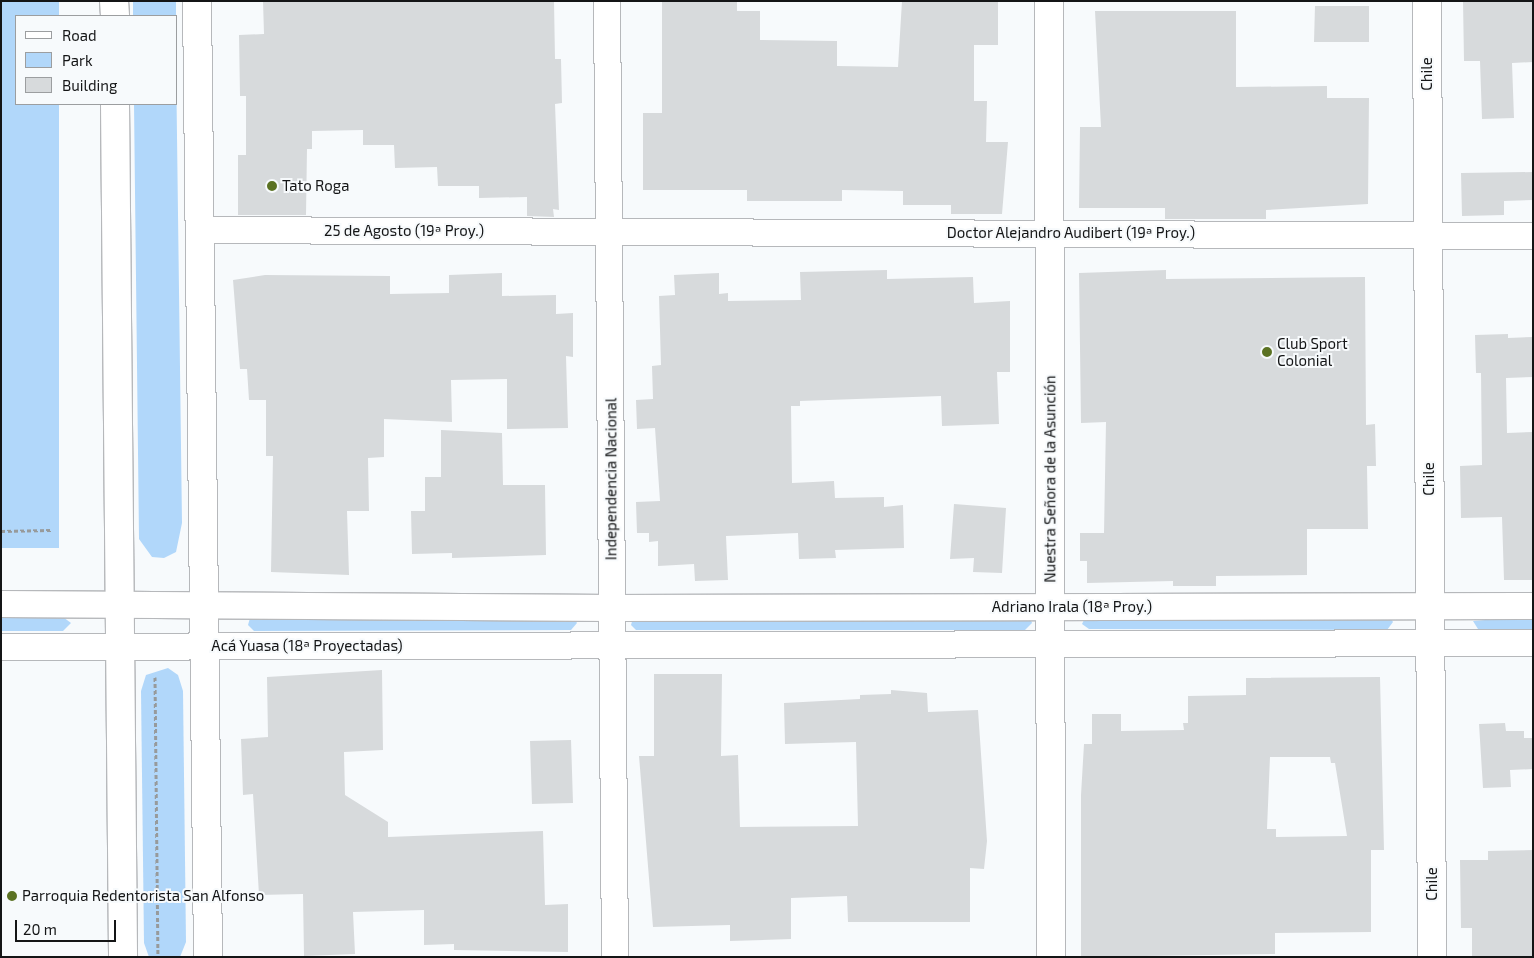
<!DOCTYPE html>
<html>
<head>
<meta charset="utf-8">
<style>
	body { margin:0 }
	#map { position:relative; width:1534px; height:958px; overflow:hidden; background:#f7fafc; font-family:"Exo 2",sans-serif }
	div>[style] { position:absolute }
	.green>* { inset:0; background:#b1d7fa }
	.building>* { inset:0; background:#d7dadc }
	.path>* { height:3px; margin-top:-1.5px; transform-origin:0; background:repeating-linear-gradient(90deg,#979a9b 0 4px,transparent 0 6.5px) }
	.roads { filter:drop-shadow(1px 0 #b6b8bb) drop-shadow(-1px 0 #b6b8bb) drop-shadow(0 1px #b6b8bb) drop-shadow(0 -1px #b6b8bb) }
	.minor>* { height:26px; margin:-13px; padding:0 13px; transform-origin:13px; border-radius:13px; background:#fff }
	.tertiary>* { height:28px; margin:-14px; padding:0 14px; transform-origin:14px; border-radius:14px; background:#fff }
	.dots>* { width:14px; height:14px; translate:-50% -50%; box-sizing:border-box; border:2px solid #f7fafc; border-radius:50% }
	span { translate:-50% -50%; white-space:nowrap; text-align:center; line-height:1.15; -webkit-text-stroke:4px #f7fafc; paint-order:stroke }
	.street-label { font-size:15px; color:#141516 }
	.poi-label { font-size:15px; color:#141516 }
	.left { translate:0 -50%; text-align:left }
	.frame { position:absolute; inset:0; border:2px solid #141516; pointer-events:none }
	.legend { position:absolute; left:15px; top:15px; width:162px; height:90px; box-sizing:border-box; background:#f7fafc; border:1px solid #9c9ea0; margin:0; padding:6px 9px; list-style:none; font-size:15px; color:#141516 }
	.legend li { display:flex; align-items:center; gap:10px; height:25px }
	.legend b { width:25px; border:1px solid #9c9ea0 }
	.scale { position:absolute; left:15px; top:920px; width:101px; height:22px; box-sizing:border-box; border:2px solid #141516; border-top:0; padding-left:6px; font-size:15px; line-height:18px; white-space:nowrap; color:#141516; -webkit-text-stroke:4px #f7fafc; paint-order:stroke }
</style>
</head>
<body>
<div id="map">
	<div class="green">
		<i style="clip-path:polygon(1px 1px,59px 1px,59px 16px,16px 16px,16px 104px,59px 104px,59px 548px,1px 548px)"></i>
		<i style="clip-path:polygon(133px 1px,176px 1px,176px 16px,133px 16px)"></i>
		<i style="clip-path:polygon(176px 58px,182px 523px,176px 552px,164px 558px,152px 557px,139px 539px,134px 104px,176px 104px)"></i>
		<i style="clip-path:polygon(1533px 616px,1533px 629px,1478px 629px,1473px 621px)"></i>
		<i style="clip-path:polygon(1px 617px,63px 617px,71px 623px,63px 631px,1px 631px)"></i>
		<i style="clip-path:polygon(250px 618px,574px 618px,577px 623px,571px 630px,254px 631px,248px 625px)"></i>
		<i style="clip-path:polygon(633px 618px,1030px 618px,1032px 623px,1025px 630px,636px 630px,631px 625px)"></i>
		<i style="clip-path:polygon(1085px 618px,1391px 619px,1393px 622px,1387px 630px,1089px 629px,1082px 624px)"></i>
		<i style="clip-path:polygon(168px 668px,178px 675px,183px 691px,186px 942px,180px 957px,149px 957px,144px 943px,141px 691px,146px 675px)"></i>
	</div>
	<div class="building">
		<i style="clip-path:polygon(263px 1px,554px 1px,555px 59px,561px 59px,562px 103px,555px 104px,559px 210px,553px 209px,554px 217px,527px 216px,527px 197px,479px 198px,479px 186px,438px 186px,437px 167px,395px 168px,394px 145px,363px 145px,363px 130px,312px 131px,312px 149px,307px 149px,306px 215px,238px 215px,238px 155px,246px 155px,246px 96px,240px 96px,239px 35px,264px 34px)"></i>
		<i style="clip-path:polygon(662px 1px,737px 1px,737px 11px,760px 11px,760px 40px,837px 41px,837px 66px,898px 67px,902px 1px,998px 1px,998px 45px,974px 45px,974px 101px,987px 101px,986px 142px,1008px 142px,1002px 214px,951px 214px,951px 205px,903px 205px,903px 191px,842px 190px,842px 201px,747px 201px,747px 190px,643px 190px,643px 113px,662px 113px)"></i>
		<i style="clip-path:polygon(1463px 1px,1533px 1px,1533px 62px,1512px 63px,1514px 118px,1482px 119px,1480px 61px,1464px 61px)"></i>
		<i style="clip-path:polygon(1315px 6px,1369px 6px,1369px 42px,1314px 42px)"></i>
		<i style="clip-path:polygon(1095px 11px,1236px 11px,1236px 87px,1327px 86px,1327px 98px,1369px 98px,1368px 204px,1266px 210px,1266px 219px,1165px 219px,1165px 208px,1079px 208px,1080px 127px,1101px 127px)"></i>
		<i style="clip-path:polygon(1533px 172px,1533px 200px,1504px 201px,1504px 215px,1462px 216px,1461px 173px)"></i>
		<i style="clip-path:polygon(887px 270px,887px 279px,973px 277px,974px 303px,1010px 301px,1010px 372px,997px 372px,999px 424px,942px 426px,941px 396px,800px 401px,800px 406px,791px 406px,792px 483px,834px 481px,835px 498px,884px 497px,884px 507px,903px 505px,904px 548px,835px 550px,836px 558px,799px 559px,798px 533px,726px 536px,728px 580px,695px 581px,694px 564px,658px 566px,658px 541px,649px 542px,649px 533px,637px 533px,636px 502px,660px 501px,655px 428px,637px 429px,636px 400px,653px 399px,652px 366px,661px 365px,659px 296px,675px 295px,674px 275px,719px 273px,719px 294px,728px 293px,728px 301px,801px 300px,800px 272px)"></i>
		<i style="clip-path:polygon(1166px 270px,1166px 279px,1365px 277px,1366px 425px,1375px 424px,1376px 466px,1367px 466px,1368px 529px,1307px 529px,1307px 575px,1216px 576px,1216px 586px,1173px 586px,1173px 581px,1087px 583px,1087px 561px,1080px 561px,1080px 533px,1104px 533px,1106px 422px,1081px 423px,1079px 273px)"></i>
		<i style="clip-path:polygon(502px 273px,502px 296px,556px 295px,556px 314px,573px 313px,573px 357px,566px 356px,568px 428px,507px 429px,507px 379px,451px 380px,452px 422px,384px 419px,384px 457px,368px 458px,369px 511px,347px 511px,349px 575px,271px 572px,273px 456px,266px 456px,266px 400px,249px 400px,247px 369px,240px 369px,233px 280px,265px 275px,390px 276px,390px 294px,449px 293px,449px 275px)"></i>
		<i style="clip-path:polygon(1508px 334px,1508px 338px,1533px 337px,1533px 377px,1506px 378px,1507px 433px,1533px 432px,1533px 580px,1504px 580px,1502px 517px,1461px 518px,1460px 466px,1482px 465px,1481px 373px,1476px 373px,1475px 335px)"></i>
		<i style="clip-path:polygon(441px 430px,502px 433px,503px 485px,545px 485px,546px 555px,452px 558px,452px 553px,412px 554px,411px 511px,425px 511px,425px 477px,441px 477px)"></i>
		<i style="clip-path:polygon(954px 504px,1006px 508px,1002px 573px,973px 572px,974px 558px,950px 559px)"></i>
		<i style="clip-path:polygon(382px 670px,383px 750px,344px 752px,345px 795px,388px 822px,388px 837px,543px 831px,545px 905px,568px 904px,568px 952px,454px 950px,454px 944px,424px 945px,424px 910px,353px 912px,355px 954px,304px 956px,303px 894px,259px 895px,253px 794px,243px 795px,241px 739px,268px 737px,267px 677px)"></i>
		<i style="clip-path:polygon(654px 674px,722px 674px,721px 756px,738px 755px,740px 827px,858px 826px,856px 742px,785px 744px,784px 703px,860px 699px,860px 695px,891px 694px,891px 690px,927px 693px,928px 712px,978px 710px,987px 841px,984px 869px,970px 868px,970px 922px,848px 922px,847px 896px,791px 898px,791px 939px,730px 941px,730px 925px,653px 927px,639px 756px,654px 756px)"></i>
		<i style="clip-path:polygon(evenodd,1380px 677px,1384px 850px,1371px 850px,1371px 932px,1275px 933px,1275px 954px,1081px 957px,1081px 795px,1084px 744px,1092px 744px,1092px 714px,1121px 714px,1121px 731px,1184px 730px,1183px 723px,1188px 723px,1188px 696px,1246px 695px,1246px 678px,1380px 677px,1270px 757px,1330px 757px,1331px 763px,1335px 763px,1347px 836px,1276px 837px,1276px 829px,1267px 829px,1270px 757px)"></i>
		<i style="clip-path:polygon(1505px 723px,1506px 731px,1524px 731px,1524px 738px,1533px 738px,1533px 769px,1510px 770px,1511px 787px,1483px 788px,1479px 724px)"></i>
		<i style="clip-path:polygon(571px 740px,573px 803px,532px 804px,530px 741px)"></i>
		<i style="clip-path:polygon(1533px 850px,1533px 957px,1472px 957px,1472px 928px,1461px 928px,1460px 860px,1488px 860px,1488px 851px)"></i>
	</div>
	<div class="path">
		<i style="left:1px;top:531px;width:50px;rotate:-1.1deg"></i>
		<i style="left:155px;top:677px;width:280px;rotate:89.4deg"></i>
	</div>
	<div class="roads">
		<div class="minor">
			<i style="left:607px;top:1px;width:956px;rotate:89.52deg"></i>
			<i style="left:200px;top:230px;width:1333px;rotate:0.26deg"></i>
			<i style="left:1px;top:604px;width:611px;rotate:0.38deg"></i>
			<i style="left:612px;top:608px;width:921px;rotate:-0.12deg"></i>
			<i style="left:1px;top:647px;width:1532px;rotate:-0.15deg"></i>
		</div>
		<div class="tertiary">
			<i style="left:114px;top:1px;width:15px;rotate:86deg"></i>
			<i style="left:197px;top:1px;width:956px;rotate:89.34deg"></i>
			<i style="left:1049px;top:1px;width:956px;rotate:89.88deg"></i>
			<i style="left:1427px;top:1px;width:956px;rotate:89.7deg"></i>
			<i style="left:115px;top:104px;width:853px;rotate:89.46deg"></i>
		</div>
	</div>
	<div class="dots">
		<i style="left:272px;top:186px;background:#5b7223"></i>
		<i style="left:1267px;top:352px;background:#5b7223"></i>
		<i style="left:12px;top:896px;background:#5b7223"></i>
	</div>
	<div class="street-label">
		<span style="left:1427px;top:74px;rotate:-90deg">Chile</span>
		<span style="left:404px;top:231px">25 de Agosto (19ª Proy.)</span>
		<span style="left:1071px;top:233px">Doctor Alejandro Audibert (19ª Proy.)</span>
		<span style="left:611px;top:479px;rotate:-90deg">Independencia Nacional</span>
		<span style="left:1050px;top:479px;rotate:-90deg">Nuestra Señora de la Asunción</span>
		<span style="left:1429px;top:479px;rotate:-90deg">Chile</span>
		<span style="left:1072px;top:607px">Adriano Irala (18ª Proy.)</span>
		<span style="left:307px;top:646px">Acá Yuasa (18ª Proyectadas)</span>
		<span style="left:1432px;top:884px;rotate:-90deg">Chile</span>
	</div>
	<div class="poi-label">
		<span class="left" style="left:282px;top:186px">Tato Roga</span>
		<span class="left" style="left:1277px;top:352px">Club Sport<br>Colonial</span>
		<span class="left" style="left:22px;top:896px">Parroquia Redentorista San Alfonso</span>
	</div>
	<div class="frame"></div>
	<ul class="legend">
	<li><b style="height:6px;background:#fff"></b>Road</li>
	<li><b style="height:14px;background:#b1d7fa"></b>Park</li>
	<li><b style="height:14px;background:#d7dadc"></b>Building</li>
	</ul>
	<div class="scale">20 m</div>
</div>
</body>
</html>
